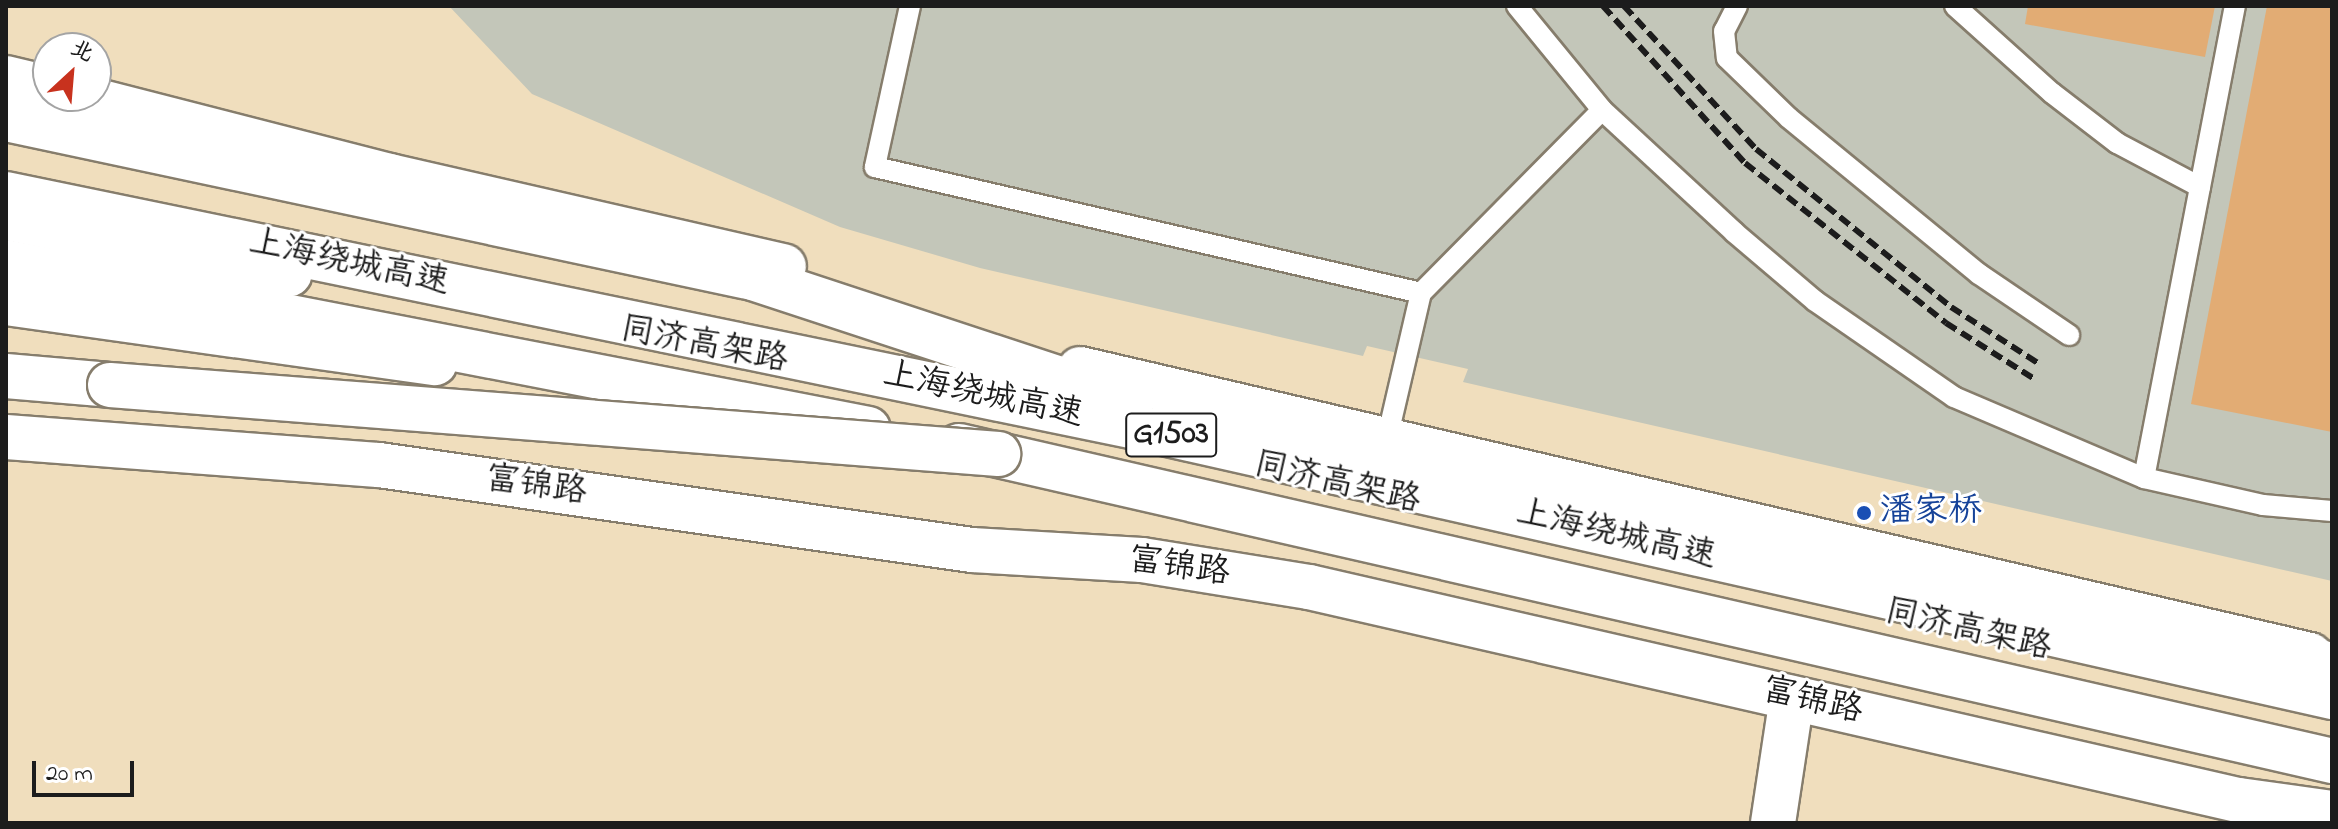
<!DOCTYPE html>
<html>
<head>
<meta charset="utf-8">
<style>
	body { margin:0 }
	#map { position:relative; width:2338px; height:829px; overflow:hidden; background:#f0debd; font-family:"Indie Flower","LXGW WenKai TC",sans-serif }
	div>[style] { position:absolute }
	.industrial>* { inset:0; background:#c3c6b9 }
	.building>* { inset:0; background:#e2ac74 }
	.roads { filter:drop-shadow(2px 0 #867d6c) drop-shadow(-2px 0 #867d6c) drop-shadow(0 2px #867d6c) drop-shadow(0 -2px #867d6c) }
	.service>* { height:20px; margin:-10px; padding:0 10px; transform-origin:10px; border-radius:10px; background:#fff }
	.tertiary>* { height:44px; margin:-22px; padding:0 22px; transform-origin:22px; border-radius:22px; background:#fff }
	.primary>* { height:44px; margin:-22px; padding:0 22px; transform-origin:22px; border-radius:22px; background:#fff }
	.trunk>* { height:44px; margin:-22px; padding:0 22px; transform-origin:22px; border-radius:22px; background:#fff }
	.motorway>* { height:44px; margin:-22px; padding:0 22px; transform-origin:22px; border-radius:22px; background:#fff }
	.rail>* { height:6px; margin-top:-3px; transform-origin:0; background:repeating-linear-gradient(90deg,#1c1c1c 0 12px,transparent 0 18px) }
	.bridges { filter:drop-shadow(2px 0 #867d6c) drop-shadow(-2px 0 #867d6c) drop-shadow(0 2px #867d6c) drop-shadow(0 -2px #867d6c) }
	.motorway-bridge>* { height:44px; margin:-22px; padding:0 22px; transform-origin:22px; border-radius:22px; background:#fff }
	.dots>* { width:22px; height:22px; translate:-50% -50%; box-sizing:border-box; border:4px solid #fff; border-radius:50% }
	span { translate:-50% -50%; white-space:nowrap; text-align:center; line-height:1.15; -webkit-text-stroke:6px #fff; paint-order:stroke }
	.shield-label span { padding:2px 6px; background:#fff; border:2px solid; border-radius:6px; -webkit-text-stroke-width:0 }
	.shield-label { font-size:32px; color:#1c1c1c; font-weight:700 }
	.street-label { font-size:34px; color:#1c1c1c }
	.transit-label { font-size:34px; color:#164399 }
	.left { translate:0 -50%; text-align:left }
	.frame { position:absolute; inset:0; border:8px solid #1c1c1c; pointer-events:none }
	.north { position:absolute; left:32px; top:32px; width:80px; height:80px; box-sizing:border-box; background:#fff; border:2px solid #a4a4a4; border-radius:50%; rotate:26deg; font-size:22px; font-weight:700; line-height:32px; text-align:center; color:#1c1c1c }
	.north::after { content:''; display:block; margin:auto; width:28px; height:36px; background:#c8321e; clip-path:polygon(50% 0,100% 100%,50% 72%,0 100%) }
	.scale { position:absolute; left:32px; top:761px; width:102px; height:36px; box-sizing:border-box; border:4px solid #1c1c1c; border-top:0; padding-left:10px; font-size:24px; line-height:28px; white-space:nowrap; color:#1c1c1c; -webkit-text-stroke:6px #fff; paint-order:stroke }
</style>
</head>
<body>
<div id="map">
	<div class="industrial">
		<i style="clip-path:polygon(449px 6px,2332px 6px,2332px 581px,1463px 382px,1468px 369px,1367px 346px,1363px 356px,980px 268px,840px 227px,532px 94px)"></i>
	</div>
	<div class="building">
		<i style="clip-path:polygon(2028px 6px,2215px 6px,2205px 57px,2025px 24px)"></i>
		<i style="clip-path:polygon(2267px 6px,2332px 6px,2332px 432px,2191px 404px)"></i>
	</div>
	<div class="roads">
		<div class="service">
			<i style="left:910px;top:6px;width:165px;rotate:102.3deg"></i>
			<i style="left:875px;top:167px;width:560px;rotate:12.99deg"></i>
			<i style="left:1421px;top:293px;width:257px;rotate:-45.3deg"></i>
			<i style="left:1517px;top:6px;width:134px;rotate:50.7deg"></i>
			<i style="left:1602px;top:110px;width:180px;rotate:42.7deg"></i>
			<i style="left:1734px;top:232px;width:106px;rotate:40.4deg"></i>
			<i style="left:1815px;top:301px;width:169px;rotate:34.6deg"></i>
			<i style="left:1954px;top:397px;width:207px;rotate:23.1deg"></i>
			<i style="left:2144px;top:478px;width:122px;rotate:12.8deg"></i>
			<i style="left:2263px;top:505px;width:69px;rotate:5deg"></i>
			<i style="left:1737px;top:6px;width:28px;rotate:117deg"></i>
			<i style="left:1724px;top:31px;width:27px;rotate:84deg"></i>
			<i style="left:1727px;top:58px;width:86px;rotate:44.1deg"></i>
			<i style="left:1789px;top:118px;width:246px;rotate:39.4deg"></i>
			<i style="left:1979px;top:274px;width:109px;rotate:34.1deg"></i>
			<i style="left:1955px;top:6px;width:130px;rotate:41.9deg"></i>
			<i style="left:2052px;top:93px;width:82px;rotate:37.6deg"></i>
			<i style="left:2117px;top:143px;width:94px;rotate:27.9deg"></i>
			<i style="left:1386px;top:443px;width:154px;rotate:-76.9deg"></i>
			<i style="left:2144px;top:478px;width:481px;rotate:-79.1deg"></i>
		</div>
		<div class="tertiary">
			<i style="left:1773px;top:823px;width:126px;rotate:-81.4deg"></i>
		</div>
		<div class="primary">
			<i style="left:6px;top:78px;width:43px;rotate:13.4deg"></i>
			<i style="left:78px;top:96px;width:322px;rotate:14.4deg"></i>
			<i style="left:390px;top:176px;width:404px;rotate:12.9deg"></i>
			<i style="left:1080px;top:369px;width:1263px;rotate:13.09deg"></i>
			<i style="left:6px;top:437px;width:374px;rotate:4.3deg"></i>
			<i style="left:379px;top:465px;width:599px;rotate:8.16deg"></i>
			<i style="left:972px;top:550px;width:170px;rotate:3.4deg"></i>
			<i style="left:1142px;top:560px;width:169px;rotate:9.2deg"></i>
			<i style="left:1309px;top:587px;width:993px;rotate:12.92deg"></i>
		</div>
		<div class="trunk">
			<i style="left:6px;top:218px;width:289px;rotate:11.2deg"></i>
			<i style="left:6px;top:303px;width:433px;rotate:8deg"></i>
			<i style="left:2275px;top:647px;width:60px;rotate:18.4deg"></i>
			<i style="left:2239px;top:800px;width:94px;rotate:8deg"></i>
		</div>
		<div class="motorway">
			<i style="left:6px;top:119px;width:764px;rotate:12.02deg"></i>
			<i style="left:753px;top:278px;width:394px;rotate:18.2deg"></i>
			<i style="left:6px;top:194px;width:1168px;rotate:11.66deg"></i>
			<i style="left:1150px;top:430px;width:1212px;rotate:12.73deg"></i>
			<i style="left:6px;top:262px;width:878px;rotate:10.96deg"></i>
			<i style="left:6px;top:376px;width:104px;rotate:4.9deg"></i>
			<i style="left:959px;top:446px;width:1409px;rotate:12.92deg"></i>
		</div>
	</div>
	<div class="rail">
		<i style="left:1603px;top:6px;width:212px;rotate:47.9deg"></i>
		<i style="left:1745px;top:163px;width:257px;rotate:38.5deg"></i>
		<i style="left:1946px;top:323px;width:107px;rotate:32.3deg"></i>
		<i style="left:1624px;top:6px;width:195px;rotate:47.3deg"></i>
		<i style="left:1756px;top:149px;width:251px;rotate:39deg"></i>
		<i style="left:1951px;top:307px;width:107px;rotate:32.8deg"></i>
	</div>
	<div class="bridges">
		<div class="motorway-bridge">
			<i style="left:110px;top:385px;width:891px;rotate:4.44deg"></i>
		</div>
	</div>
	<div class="dots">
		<i style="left:1864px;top:513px;background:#1a4fb4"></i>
	</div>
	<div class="shield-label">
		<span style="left:1171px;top:435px">G1503</span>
	</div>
	<div class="street-label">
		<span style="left:349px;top:264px;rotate:12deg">上海绕城高速</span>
		<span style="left:704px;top:346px;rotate:11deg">同济高架路</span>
		<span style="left:983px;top:396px;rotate:12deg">上海绕城高速</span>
		<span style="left:1337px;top:484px;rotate:13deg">同济高架路</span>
		<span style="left:536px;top:487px;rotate:8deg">富锦路</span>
		<span style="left:1616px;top:536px;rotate:13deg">上海绕城高速</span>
		<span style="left:1179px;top:568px;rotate:8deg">富锦路</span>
		<span style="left:1968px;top:631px;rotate:13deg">同济高架路</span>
		<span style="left:1812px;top:702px;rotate:13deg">富锦路</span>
	</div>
	<div class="transit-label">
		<span class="left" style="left:1880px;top:513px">潘家桥</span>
	</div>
	<div class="frame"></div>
	<div class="north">北</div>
	<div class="scale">20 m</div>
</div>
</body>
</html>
